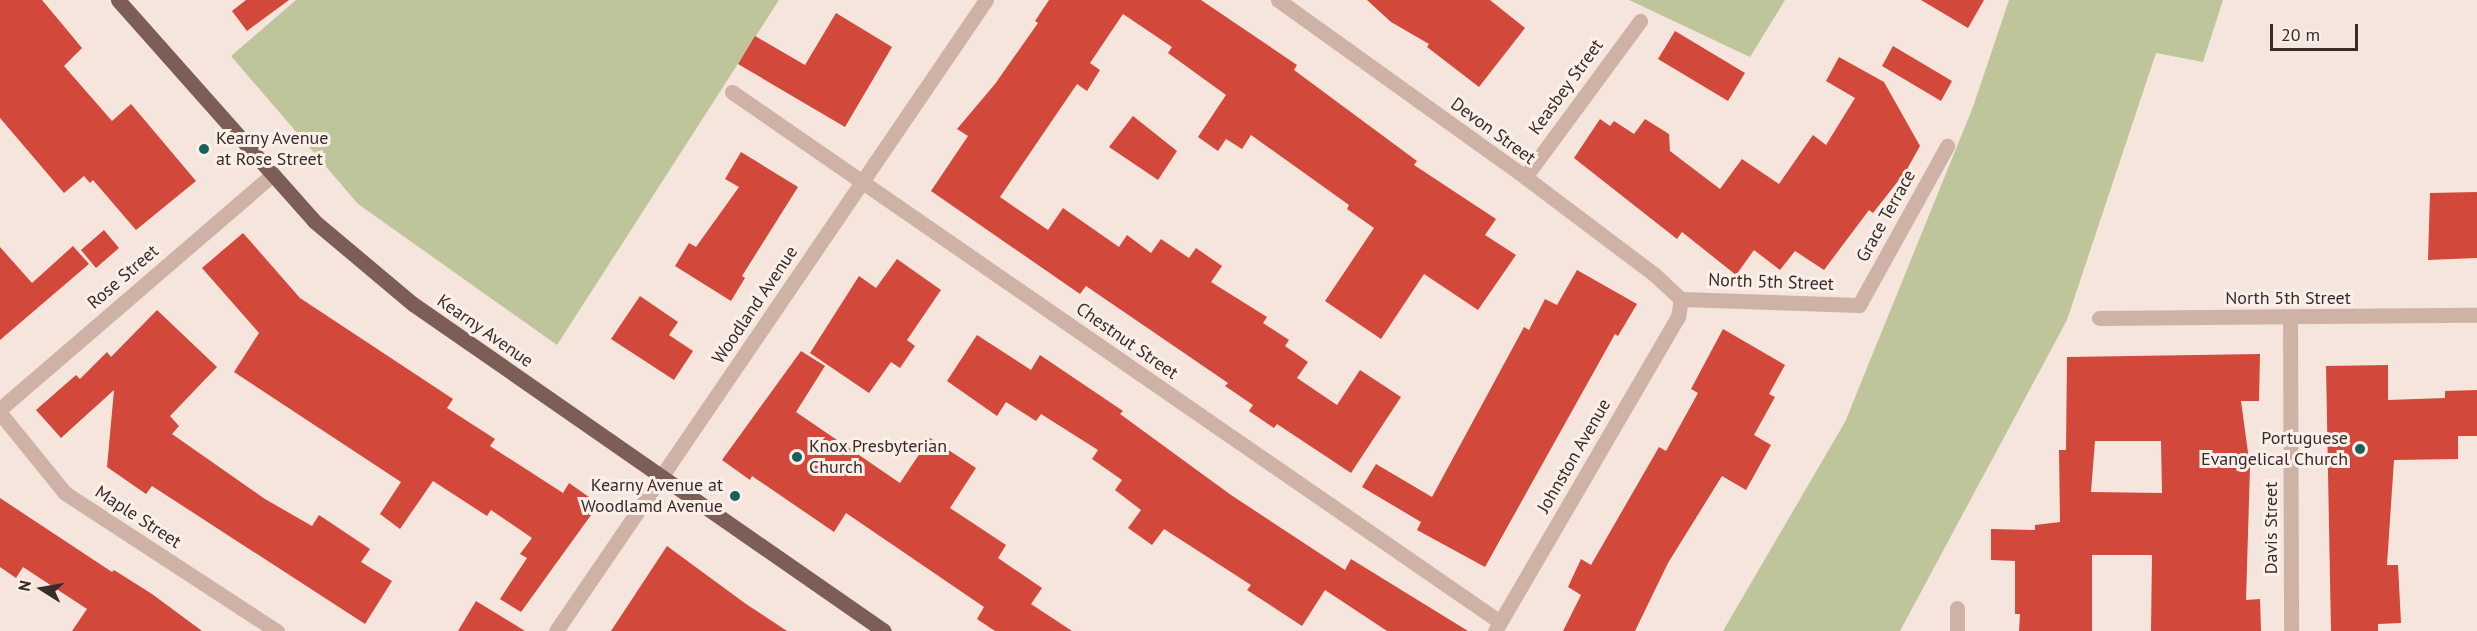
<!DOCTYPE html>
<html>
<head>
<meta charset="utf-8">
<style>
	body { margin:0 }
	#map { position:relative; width:2477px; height:631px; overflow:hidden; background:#f5e5dc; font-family:"PT Sans",sans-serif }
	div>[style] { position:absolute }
	.green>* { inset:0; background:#bec59a }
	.building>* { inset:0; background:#d2493c }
	.minor>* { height:15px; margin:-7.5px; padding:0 7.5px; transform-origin:7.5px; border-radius:7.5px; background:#ceb2a6 }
	.major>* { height:15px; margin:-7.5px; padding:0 7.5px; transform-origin:7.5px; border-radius:7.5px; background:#7d5e57 }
	.dots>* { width:16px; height:16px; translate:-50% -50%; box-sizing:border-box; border:3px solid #fbf0e9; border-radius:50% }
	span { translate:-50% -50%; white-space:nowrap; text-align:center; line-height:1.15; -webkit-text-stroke:6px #fbf0e9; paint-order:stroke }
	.street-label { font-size:18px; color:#3a2a28 }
	.poi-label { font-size:18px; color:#3a2a28 }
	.left { translate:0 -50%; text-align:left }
	.right { translate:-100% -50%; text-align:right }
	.north { position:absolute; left:12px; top:559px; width:60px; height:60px; -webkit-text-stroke:4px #fbf0e9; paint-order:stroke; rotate:281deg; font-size:16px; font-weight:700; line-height:24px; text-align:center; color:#3a2a28 }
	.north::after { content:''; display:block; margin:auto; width:21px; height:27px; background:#3a2a28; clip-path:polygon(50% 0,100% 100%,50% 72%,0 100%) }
	.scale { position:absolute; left:2270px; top:24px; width:88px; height:27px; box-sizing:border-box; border:3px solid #3a2a28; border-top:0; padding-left:8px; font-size:18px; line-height:21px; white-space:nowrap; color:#3a2a28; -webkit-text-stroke:4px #fbf0e9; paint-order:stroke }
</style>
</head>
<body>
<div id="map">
	<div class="green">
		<i style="clip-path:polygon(296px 0,779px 0,557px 345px,358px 204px,231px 56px)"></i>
		<i style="clip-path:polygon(1629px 0,1785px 0,1750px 57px)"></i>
		<i style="clip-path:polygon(2009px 0,2223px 0,2203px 62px,2156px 53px,2067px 320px,1900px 631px,1723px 631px,1845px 422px,1973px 107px)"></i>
	</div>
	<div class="building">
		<i style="clip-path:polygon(0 0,42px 0,82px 48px,64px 66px,112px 121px,131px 104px,196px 181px,136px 230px,93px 180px,90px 183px,84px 176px,64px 193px,0 118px)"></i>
		<i style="clip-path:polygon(246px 0,289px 0,247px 31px,232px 11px)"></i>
		<i style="clip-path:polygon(1049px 0,1201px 0,1297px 65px,1294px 70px,1417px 161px,1414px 165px,1496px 219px,1485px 235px,1516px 255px,1478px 310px,1424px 274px,1381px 339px,1325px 301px,1374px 228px,1347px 209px,1349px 205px,1251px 135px,1242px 149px,1226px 139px,1218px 151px,1198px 137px,1226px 95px,1168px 53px,1172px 47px,1123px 14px,1090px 63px,1100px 70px,1087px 91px,1077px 84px,1000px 197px,1048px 230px,1063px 208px,1119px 247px,1127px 235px,1151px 253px,1161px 239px,1189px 258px,1196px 248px,1222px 266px,1211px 282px,1267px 317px,1263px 323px,1289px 340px,1285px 346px,1308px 362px,1297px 378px,1337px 405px,1360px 370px,1401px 397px,1351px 473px,1277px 424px,1274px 428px,1249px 411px,1253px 405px,1225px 386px,1228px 383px,1086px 286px,1080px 294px,931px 191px,968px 136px,957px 129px,995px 84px,1038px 23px,1035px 21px)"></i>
		<i style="clip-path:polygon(1367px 0,1490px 0,1525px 28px,1479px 87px,1427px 47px,1429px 44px,1391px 22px)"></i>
		<i style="clip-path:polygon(1921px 0,1984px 0,1968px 28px)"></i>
		<i style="clip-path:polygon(836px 13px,892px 47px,845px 127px,738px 64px,755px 36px,805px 65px)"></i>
		<i style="clip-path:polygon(1675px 31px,1745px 73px,1728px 101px,1658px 59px)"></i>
		<i style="clip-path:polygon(1893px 46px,1952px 81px,1941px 101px,1882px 66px)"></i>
		<i style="clip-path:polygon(1839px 57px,1884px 82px,1920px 146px,1906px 171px,1873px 213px,1869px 210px,1824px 270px,1795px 251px,1780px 270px,1754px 250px,1736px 275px,1682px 232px,1677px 239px,1574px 158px,1600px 119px,1610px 126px,1614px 121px,1634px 134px,1645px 119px,1669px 134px,1670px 151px,1720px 189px,1742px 159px,1779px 184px,1813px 135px,1826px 145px,1855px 98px,1826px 81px)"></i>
		<i style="clip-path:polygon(1133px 116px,1177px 151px,1158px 180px,1109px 147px)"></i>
		<i style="clip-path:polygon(741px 152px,798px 187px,742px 276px,745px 278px,731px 301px,675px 266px,689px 243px,696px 247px,739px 187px,725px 179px)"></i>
		<i style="clip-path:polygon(2477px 192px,2477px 258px,2428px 260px,2430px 193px)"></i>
		<i style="clip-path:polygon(104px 230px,119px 248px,96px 268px,81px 250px)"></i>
		<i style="clip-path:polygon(243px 233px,300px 298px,453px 399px,447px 408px,495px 439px,490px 446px,563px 493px,569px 483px,599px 504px,521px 612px,500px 599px,527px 558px,520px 554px,532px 538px,491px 510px,487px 516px,433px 481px,400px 529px,380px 514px,401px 482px,234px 372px,259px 333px,202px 268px)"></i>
		<i style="clip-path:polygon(73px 246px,89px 264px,0 340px,0 247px,32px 283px)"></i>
		<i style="clip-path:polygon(897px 259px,941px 290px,907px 340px,915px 346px,900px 368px,891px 362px,869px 393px,810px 353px,859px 276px,876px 288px)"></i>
		<i style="clip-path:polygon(1577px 270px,1637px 304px,1618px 336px,1615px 334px,1485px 567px,1417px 530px,1421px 522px,1362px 487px,1376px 464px,1432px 497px,1524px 327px,1529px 330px,1545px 299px,1557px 305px)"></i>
		<i style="clip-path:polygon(640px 296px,678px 322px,669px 335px,693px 351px,674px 380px,611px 339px)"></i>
		<i style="clip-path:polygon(157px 310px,217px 367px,170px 416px,179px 426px,172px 434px,265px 499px,312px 526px,319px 515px,370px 549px,361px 562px,392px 581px,365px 624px,152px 486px,146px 494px,107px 467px,114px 390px,61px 438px,36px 410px,76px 375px,80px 379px,107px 352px,111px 357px)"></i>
		<i style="clip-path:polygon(1723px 329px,1785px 365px,1769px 394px,1775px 397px,1754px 435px,1771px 445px,1746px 490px,1722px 476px,1668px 563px,1635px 631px,1563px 631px,1581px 595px,1568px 587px,1581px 559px,1591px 565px,1659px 447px,1666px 451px,1698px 393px,1691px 389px)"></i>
		<i style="clip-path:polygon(977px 335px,1031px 370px,1040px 355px,1123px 411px,1120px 414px,1231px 495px,1345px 570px,1351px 559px,1468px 631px,1387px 631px,1325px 590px,1302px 626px,1247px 590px,1251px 585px,1164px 529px,1152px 545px,1128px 528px,1141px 510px,1115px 490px,1122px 480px,1092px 459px,1098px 450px,1041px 414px,1036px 421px,1006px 402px,997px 416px,947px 381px)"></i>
		<i style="clip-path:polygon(801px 351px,825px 366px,796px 412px,900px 483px,930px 438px,976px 468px,950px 508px,1006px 545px,998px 558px,1042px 588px,1031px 604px,1072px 631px,995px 631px,977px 619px,984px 607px,846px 513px,834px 532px,752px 476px,750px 480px,722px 460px)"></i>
		<i style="clip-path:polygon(evenodd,2260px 354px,2259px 401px,2241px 401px,2250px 467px,2246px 600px,2260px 599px,2261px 631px,2151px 631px,2152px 555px,2092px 555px,2092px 631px,2019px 631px,2020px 614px,2015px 614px,2015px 561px,1991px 560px,1991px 529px,2035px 530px,2035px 525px,2060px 522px,2059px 450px,2066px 450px,2067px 357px,2260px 354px,2095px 441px,2161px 441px,2162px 493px,2091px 492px,2095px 441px)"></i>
		<i style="clip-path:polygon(2388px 365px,2388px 400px,2445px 398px,2445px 391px,2477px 390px,2477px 436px,2458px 436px,2458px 459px,2394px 460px,2387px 565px,2398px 565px,2401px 623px,2378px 624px,2378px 631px,2331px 631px,2326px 366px)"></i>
		<i style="clip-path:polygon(0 498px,112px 572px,114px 570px,152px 594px,202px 631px,72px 631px,87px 609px,23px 567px,16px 578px,0 567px)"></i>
		<i style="clip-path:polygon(667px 546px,746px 604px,787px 631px,611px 631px)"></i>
		<i style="clip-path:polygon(476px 601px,525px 631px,458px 631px)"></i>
	</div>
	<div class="minor">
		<i style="left:1278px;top:0;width:304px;rotate:35.6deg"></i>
		<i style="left:1525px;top:177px;width:163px;rotate:37deg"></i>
		<i style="left:1655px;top:275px;width:35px;rotate:43deg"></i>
		<i style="left:732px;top:92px;width:933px;rotate:34.61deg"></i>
		<i style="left:1525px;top:177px;width:194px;rotate:-53.6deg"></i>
		<i style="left:1681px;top:299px;width:178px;rotate:1.9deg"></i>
		<i style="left:1859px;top:305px;width:182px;rotate:-61deg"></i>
		<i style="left:2290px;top:317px;width:314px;rotate:89.8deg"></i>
		<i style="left:2099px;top:318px;width:378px;rotate:-0.5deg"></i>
		<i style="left:0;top:409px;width:359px;rotate:-40.7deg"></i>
		<i style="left:0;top:413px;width:103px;rotate:50.9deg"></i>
		<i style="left:65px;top:493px;width:253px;rotate:33.1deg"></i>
		<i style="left:556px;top:631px;width:764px;rotate:-55.73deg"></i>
		<i style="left:1495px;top:631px;width:363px;rotate:-59.8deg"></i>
		<i style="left:1678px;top:317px;width:18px;rotate:-81deg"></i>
		<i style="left:1957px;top:631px;width:23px;rotate:-90deg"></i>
	</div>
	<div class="major">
		<i style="left:118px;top:0;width:295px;rotate:48.4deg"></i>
		<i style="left:314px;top:221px;width:129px;rotate:40deg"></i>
		<i style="left:413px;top:304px;width:573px;rotate:34.77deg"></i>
	</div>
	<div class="dots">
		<i style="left:204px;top:149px;background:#196059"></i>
		<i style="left:2360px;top:449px;background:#196059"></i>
		<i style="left:797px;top:457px;background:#196059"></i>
		<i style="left:735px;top:496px;background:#196059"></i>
	</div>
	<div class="street-label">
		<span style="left:1566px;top:87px;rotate:-54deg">Keasbey Street</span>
		<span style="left:1493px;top:131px;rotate:36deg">Devon Street</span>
		<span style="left:1886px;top:216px;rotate:-61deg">Grace Terrace</span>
		<span style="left:123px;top:277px;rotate:-41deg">Rose Street</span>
		<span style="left:1771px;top:282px;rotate:2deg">North 5th Street</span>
		<span style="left:2288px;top:298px">North 5th Street</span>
		<span style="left:755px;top:305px;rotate:-56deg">Woodland Avenue</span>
		<span style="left:485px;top:331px;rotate:35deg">Kearny Avenue</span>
		<span style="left:1127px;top:341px;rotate:35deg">Chestnut Street</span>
		<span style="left:1574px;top:456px;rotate:-60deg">Johnston Avenue</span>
		<span style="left:138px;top:517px;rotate:33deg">Maple Street</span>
		<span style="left:2271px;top:528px;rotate:-90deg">Davis Street</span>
	</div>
	<div class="poi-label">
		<span class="left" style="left:216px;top:149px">Kearny Avenue<br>at Rose Street</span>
		<span class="right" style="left:2348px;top:449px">Portuguese<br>Evangelical Church</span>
		<span class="left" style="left:809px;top:457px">Knox Presbyterian<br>Church</span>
		<span class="right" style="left:723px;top:496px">Kearny Avenue at<br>Woodlamd Avenue</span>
	</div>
	<div class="north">N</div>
	<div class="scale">20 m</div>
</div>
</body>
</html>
